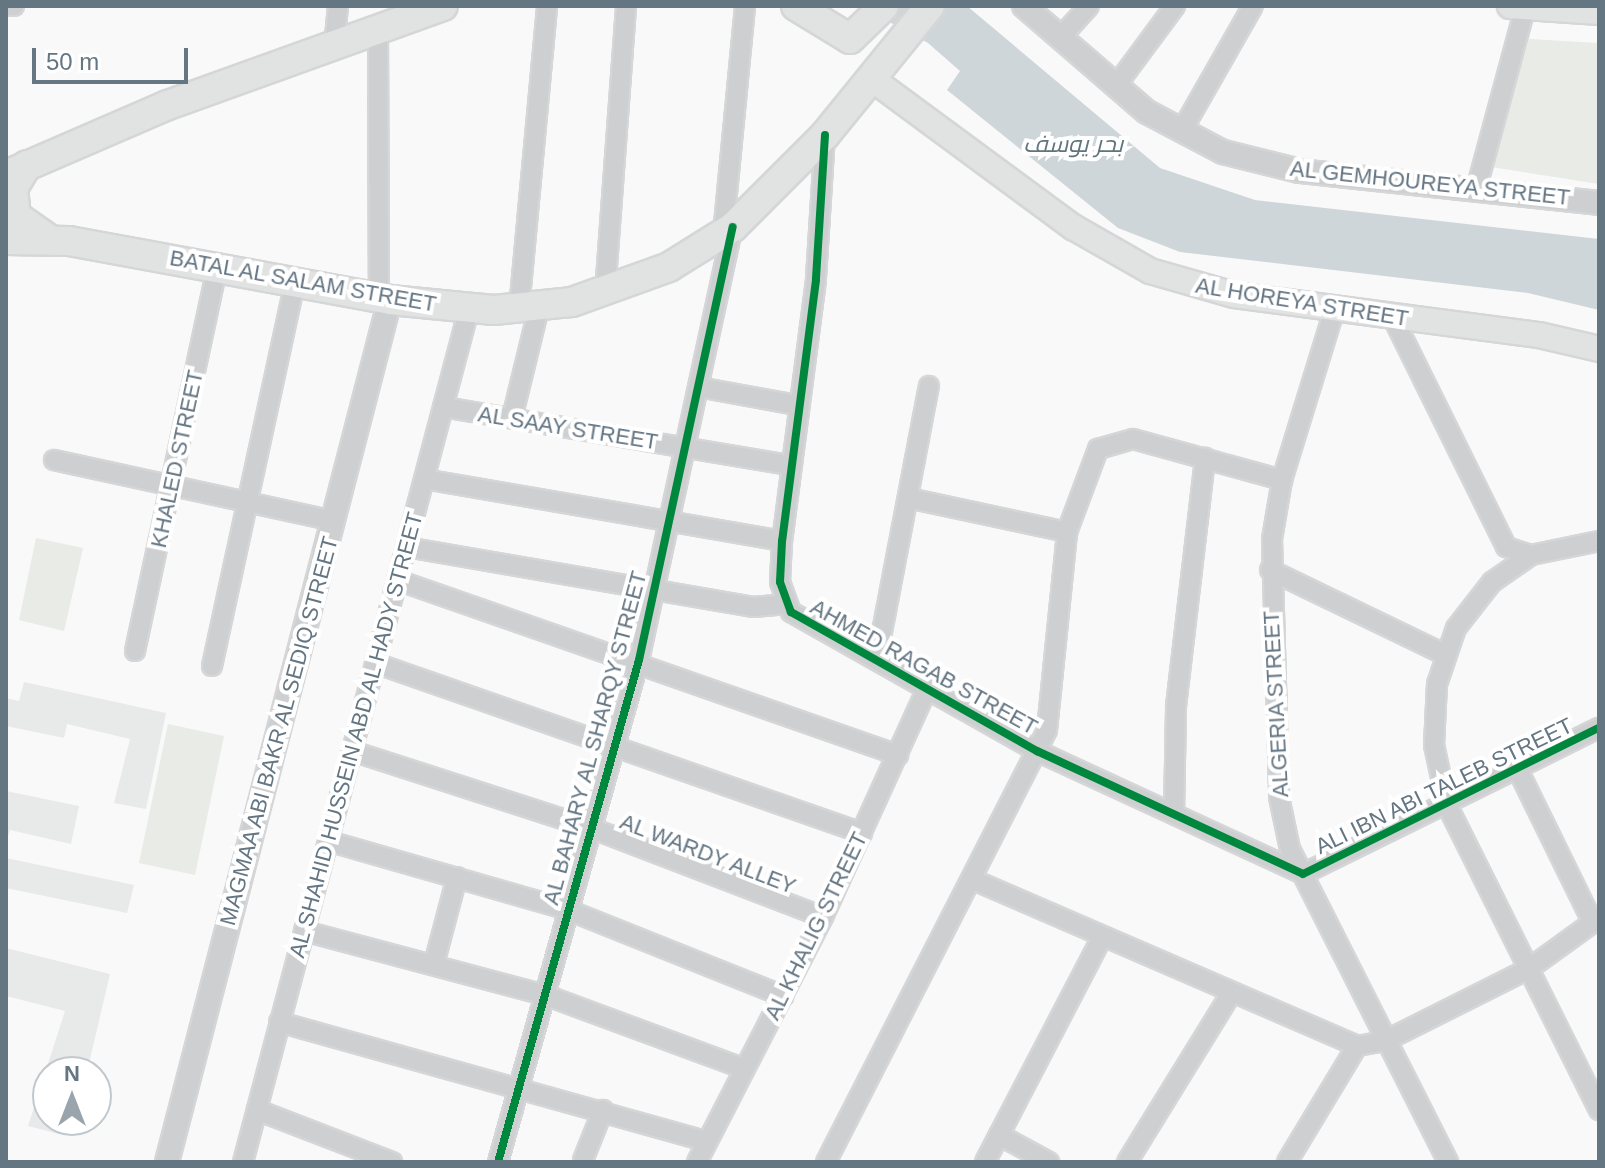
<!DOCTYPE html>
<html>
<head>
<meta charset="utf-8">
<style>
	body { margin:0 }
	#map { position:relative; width:1605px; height:1168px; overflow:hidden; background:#f9f9f9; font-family:Helvetica,Cairo,sans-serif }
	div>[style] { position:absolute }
	.built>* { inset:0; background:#e8e9e9 }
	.green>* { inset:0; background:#e8ebe6 }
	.water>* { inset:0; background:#ced6d9 }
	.roads { filter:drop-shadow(2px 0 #d5d6d7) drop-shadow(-2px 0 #d5d6d7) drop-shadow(0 2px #d5d6d7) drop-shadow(0 -2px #d5d6d7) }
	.minor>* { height:18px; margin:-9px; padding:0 9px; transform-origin:9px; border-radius:9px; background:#cecfd0 }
	.tertiary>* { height:22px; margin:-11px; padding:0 11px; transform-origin:11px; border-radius:11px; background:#cecfd0 }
	.secondary>* { height:24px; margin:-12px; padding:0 12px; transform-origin:12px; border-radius:12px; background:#e1e2e2 }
	.primary>* { height:28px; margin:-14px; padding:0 14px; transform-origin:14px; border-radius:14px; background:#e1e2e2 }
	.cycleway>* { height:8px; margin:-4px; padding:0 4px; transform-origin:4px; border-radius:4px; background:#00873e }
	span { translate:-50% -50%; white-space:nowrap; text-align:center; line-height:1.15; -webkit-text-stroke:8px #fff; paint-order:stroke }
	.street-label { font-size:22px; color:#657683 }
	.water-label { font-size:24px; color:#60757c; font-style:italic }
	.frame { position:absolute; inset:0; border:8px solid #657683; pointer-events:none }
	.north { position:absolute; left:32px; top:1056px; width:80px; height:80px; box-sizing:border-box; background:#fff; border:2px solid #c1c8cd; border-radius:50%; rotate:0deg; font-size:22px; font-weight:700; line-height:32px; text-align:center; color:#657683 }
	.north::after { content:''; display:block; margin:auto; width:28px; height:36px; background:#99a4ac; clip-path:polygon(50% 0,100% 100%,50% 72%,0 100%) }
	.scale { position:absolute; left:32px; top:48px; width:156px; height:36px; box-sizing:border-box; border:4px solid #657683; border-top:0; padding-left:10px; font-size:24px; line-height:28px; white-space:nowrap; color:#657683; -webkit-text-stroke:6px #fff; paint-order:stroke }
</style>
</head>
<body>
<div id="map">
	<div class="built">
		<i style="clip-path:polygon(24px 682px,166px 713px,146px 809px,114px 803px,130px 739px,67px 724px,64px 738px,6px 726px,6px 698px,19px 701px)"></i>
		<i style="clip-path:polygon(6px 791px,79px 806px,71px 844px,10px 830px,6px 842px)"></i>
		<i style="clip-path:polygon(6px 858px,134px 885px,127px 913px,6px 888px)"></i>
		<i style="clip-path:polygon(6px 948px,110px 974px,87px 1072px,48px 1072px,48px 1120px,62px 1120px,59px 1134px,28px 1126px,65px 1011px,6px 996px)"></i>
	</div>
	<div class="green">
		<i style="clip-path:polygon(1529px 39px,1599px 43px,1599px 184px,1491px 167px)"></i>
		<i style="clip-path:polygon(36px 538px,83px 548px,64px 631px,19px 620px)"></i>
		<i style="clip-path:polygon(168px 724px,224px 736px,195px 875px,139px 863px)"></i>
	</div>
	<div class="water">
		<i style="clip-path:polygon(860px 6px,967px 6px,1160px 168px,1255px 200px,1599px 239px,1599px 310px,1528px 293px,1180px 252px,1118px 228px,947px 90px,960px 71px,928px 43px)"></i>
	</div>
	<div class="roads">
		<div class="minor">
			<i style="left:6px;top:6px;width:8px"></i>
			<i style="left:378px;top:31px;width:268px;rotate:89.8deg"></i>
			<i style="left:1060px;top:38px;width:43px;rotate:-47.8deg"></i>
			<i style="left:334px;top:47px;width:41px;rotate:-84.4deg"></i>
			<i style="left:1115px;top:87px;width:101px;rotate:-53.5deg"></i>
			<i style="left:1181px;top:132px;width:145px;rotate:-60.3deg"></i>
			<i style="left:825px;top:135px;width:145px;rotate:93.6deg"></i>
			<i style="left:816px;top:280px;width:263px;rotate:97.4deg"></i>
			<i style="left:782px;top:541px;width:41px;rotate:92.8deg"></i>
			<i style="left:780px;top:582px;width:32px;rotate:70deg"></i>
			<i style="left:791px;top:612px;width:283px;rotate:29.5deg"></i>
			<i style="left:1037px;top:751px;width:293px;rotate:24.8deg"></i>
			<i style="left:1303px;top:874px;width:330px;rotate:-26.3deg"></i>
			<i style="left:1476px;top:190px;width:188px;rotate:-74.9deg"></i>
			<i style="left:723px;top:235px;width:230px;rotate:-84.5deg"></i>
			<i style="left:605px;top:293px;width:288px;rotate:-85.8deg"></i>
			<i style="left:519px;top:309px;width:304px;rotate:-84.7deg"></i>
			<i style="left:1334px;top:311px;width:177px;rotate:107.1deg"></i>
			<i style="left:1282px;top:480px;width:60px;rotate:99.6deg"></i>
			<i style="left:1272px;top:539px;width:258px;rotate:88.4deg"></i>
			<i style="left:1279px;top:797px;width:53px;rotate:78.1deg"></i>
			<i style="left:1290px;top:849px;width:351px;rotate:63.2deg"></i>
			<i style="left:1394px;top:320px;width:253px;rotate:63.7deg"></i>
			<i style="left:1506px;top:547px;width:26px;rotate:18deg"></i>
			<i style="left:1531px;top:555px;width:69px;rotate:-11.6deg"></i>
			<i style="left:698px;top:387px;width:101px;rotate:10.3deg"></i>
			<i style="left:443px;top:407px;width:350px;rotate:9.5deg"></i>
			<i style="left:512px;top:418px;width:114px;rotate:-76.3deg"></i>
			<i style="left:54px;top:460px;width:287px;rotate:12.3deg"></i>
			<i style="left:424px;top:479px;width:363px;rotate:9.8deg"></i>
			<i style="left:908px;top:498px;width:163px;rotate:12.1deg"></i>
			<i style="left:406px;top:547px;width:352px;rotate:9.8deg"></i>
			<i style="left:753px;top:607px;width:32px;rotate:-5deg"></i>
			<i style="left:1531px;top:555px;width:47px;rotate:145.3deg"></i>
			<i style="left:1492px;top:582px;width:58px;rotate:128deg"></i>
			<i style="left:1456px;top:628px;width:59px;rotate:108.7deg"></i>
			<i style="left:1437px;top:684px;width:61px;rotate:92.8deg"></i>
			<i style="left:1434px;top:745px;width:61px;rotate:77.8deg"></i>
			<i style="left:1447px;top:805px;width:341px;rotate:63.5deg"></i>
			<i style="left:1270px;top:570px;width:193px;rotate:25.8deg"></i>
			<i style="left:397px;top:580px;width:531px;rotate:19.25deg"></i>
			<i style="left:135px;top:651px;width:393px;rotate:-77.9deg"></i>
			<i style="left:877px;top:658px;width:277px;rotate:-79.2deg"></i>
			<i style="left:375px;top:663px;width:516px;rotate:19.24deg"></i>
			<i style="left:212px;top:666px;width:393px;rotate:-77.8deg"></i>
			<i style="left:352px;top:751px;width:251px;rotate:17.9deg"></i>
			<i style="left:591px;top:828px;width:248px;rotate:21deg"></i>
			<i style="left:1518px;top:770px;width:170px;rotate:63.9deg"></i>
			<i style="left:1174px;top:814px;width:108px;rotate:-88.9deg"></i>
			<i style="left:1176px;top:706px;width:250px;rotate:-83.3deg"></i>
			<i style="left:328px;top:841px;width:250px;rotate:16deg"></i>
			<i style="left:568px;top:910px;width:232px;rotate:21.8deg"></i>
			<i style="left:976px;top:881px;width:415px;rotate:23.4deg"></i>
			<i style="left:1357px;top:1046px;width:28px;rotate:-10deg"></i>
			<i style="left:1385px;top:1041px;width:162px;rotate:-26.7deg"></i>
			<i style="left:1530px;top:968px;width:85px;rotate:-35.9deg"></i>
			<i style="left:304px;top:931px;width:249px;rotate:14.9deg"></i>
			<i style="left:545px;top:995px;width:213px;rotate:20.3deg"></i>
			<i style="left:434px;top:964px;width:90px;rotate:-75.2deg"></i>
			<i style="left:279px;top:1022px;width:443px;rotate:15.6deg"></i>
			<i style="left:257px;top:1110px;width:145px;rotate:21.1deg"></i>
			<i style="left:999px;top:1135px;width:57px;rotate:28.4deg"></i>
			<i style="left:583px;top:1160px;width:54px;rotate:-68.2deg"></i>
			<i style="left:243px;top:1162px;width:882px;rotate:-75.16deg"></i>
			<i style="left:498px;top:1162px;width:521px;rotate:-74.31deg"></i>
			<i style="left:639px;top:660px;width:443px;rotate:-77.8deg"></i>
			<i style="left:697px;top:1162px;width:276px;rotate:-62.8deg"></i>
			<i style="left:823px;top:917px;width:253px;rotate:-65.5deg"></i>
			<i style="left:826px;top:1162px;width:485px;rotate:-62.9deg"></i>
			<i style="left:1047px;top:730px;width:199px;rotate:-84.2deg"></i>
			<i style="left:1067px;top:532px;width:89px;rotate:-69.5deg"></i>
			<i style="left:1098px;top:449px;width:36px;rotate:-16deg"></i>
			<i style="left:1133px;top:439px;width:155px;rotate:15.4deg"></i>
			<i style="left:985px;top:1162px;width:251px;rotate:-62.5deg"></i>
			<i style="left:1127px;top:1162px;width:196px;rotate:-58.3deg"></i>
			<i style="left:1287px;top:1162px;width:135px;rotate:-58.9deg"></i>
		</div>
		<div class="tertiary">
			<i style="left:1024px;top:6px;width:162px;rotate:40.8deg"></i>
			<i style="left:1147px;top:112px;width:86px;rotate:27.8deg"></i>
			<i style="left:1223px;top:152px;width:79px;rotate:13.9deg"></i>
			<i style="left:1300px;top:171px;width:301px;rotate:6.1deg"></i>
			<i style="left:167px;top:1162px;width:890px;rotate:-75.5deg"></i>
		</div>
		<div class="secondary">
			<i style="left:1510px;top:6px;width:89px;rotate:3.9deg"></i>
			<i style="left:872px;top:79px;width:250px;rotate:36.4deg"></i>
			<i style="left:1073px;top:227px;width:89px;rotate:29.7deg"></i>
			<i style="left:1150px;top:271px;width:87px;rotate:15.9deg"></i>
			<i style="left:1234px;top:295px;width:308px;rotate:7.5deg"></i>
			<i style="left:1539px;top:335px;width:62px;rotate:13.1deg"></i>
		</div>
		<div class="primary">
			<i style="left:796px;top:6px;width:63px;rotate:31.4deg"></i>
			<i style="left:850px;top:39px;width:47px;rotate:-44.1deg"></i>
			<i style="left:27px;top:165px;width:27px;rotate:121deg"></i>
			<i style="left:13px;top:188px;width:28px;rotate:84deg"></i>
			<i style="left:16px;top:216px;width:40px;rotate:34.9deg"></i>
			<i style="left:6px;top:175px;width:176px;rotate:-23.4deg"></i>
			<i style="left:168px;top:105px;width:292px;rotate:-19.8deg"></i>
			<i style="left:6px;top:240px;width:63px;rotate:0.9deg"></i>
			<i style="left:69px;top:241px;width:326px;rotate:10.4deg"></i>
			<i style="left:390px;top:300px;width:104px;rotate:5.5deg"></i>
			<i style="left:494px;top:310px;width:78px;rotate:-5.9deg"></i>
			<i style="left:572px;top:302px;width:103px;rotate:-19.8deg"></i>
			<i style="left:669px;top:267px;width:75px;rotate:-32deg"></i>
			<i style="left:733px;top:227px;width:130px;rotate:-45deg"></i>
			<i style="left:825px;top:135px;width:166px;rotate:-50.9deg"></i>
		</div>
	</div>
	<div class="cycleway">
		<i style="left:825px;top:135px;width:145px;rotate:93.6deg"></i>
		<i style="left:816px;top:280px;width:263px;rotate:97.4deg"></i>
		<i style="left:782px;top:541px;width:41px;rotate:92.8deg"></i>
		<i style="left:780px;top:582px;width:32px;rotate:70deg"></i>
		<i style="left:791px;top:612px;width:283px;rotate:29.5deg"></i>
		<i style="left:1037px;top:751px;width:293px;rotate:24.8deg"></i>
		<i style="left:1303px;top:874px;width:330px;rotate:-26.3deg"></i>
		<i style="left:498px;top:1162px;width:521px;rotate:-74.31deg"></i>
		<i style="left:639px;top:660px;width:443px;rotate:-77.8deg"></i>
	</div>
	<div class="street-label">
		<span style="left:1430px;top:183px;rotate:6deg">AL GEMHOUREYA STREET</span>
		<span style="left:303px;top:281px;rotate:10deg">BATAL AL SALAM STREET</span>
		<span style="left:1302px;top:302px;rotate:9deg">AL HOREYA STREET</span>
		<span style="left:568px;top:428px;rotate:9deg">AL SAAY STREET</span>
		<span style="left:177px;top:459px;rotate:-78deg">KHALED STREET</span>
		<span style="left:924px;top:667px;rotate:29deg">AHMED RAGAB STREET</span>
		<span style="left:1276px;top:704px;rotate:-93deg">ALGERIA STREET</span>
		<span style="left:279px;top:731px;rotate:-75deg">MAGMAA ABI BAKR AL SEDIQ STREET</span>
		<span style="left:356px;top:735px;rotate:-75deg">AL SHAHID HUSSEIN ABD AL HADY STREET</span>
		<span style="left:595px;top:738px;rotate:-75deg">AL BAHARY AL SHARQY STREET</span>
		<span style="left:1444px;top:786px;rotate:-26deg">ALI IBN ABI TALEB STREET</span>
		<span style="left:708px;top:854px;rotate:21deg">AL WARDY ALLEY</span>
		<span style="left:816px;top:926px;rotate:-64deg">AL KHALIG STREET</span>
	</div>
	<div class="water-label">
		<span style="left:1073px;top:144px">بحر يوسف</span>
	</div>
	<div class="frame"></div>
	<div class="north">N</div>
	<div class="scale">50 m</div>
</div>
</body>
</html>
